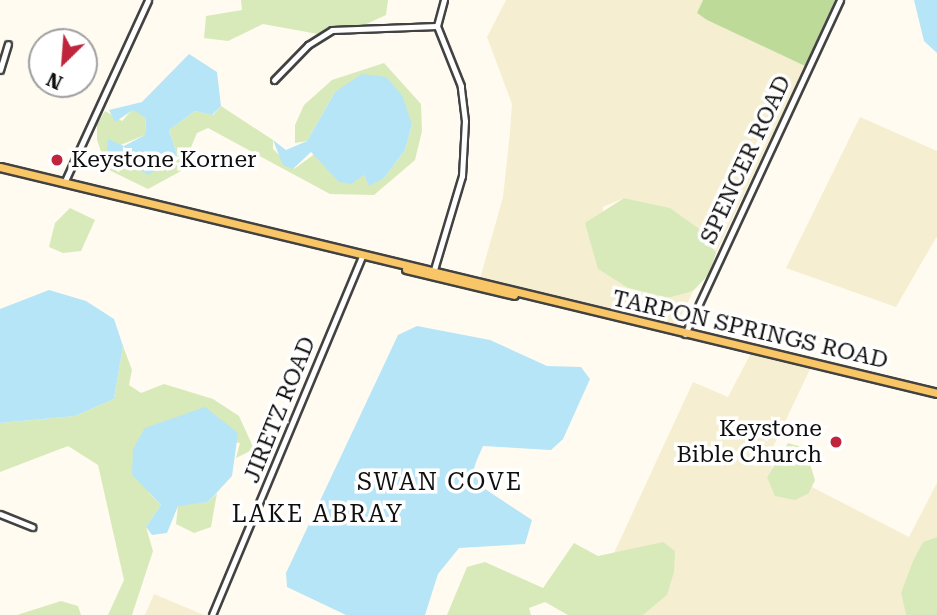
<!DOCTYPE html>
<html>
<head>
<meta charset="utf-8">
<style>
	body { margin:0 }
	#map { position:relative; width:937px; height:615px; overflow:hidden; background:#fffbf0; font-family:"Roboto Serif",serif }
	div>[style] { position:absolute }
	.farmland>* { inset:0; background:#f5eed0 }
	.green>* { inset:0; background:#d8eaba }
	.forest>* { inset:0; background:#bdda99 }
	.water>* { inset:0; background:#b5e5f6 }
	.roads { filter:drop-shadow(2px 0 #424242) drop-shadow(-2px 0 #424242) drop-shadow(0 2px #424242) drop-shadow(0 -2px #424242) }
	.minor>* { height:5px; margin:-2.5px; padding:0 2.5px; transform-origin:2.5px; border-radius:2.5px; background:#fff }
	.major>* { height:7px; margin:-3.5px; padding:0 3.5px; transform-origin:3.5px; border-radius:3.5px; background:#f8c667 }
	.dots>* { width:19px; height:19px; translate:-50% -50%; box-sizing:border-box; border:4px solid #fff; border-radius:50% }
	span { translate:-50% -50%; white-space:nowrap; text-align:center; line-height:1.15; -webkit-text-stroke:7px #fff; paint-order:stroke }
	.poi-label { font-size:23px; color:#0f0f0f }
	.left { translate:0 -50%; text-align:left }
	.right { translate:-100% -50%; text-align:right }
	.street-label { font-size:23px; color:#0f0f0f }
	.neighbourhood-label { font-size:24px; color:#0f0f0f; letter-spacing:2px }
	.north { position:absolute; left:28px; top:28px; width:70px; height:70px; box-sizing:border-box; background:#fff; border:2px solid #9f9f9f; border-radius:50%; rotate:205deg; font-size:19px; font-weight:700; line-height:28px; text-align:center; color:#0f0f0f }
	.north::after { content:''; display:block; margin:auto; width:24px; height:32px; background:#bf263d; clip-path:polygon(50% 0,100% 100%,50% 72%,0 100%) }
</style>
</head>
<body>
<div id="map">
	<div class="farmland">
		<i style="clip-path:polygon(506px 0,703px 0,697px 13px,707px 20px,805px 66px,716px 253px,701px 230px,670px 208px,624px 198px,603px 207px,598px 269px,628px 288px,668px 298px,693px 291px,675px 330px,480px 279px,503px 197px,510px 133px,512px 104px,487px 37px)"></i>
		<i style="clip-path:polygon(860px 117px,937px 151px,937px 236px,896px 307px,786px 268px)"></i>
		<i style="clip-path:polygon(751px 353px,811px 367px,766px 462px,773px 466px,767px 477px,809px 493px,812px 487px,909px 537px,937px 483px,937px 537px,923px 542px,901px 593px,906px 615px,643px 615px,667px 595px,614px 553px,693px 382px,728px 397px)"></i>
		<i style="clip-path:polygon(154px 594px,204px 615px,145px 615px)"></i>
	</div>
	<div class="green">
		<i style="clip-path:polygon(241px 0,388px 0,386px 15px,362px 26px,318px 34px,263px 24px,228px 41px,204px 38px,206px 16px,242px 10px)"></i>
		<i style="clip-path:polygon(384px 63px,421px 104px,422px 131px,415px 160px,374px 195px,330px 194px,208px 128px,197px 133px,181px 171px,148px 189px,107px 169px,97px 140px,97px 124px,105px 111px,122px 121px,133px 109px,146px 118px,145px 135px,108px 150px,141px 169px,159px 171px,163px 162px,168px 172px,177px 155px,169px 130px,195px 111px,213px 115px,221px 106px,273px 140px,273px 149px,294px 169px,316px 153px,338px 178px,364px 175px,369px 185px,384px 178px,405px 150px,412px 124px,335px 92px,307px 141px,295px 143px,295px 125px,304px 105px,332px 80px)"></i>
		<i style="clip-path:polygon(624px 198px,670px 208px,701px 230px,716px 253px,709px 274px,693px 291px,668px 298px,628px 288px,598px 269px,585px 223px)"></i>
		<i style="clip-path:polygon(70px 208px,95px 220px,81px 251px,63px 253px,49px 247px,55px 223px)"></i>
		<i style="clip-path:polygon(123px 346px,132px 370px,129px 385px,141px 393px,164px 384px,213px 399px,239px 416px,254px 449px,236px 458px,240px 443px,145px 429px,138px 443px,149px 493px,161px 505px,146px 527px,153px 551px,132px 615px,108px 615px,124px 580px,98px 465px,68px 446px,0 472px,0 423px,75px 416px,114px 399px)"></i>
		<i style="clip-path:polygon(788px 443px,805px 448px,815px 480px,809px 493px,795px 500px,775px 496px,767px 477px)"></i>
		<i style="clip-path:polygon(217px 493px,211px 527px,194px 533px,176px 524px,178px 505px,208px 502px)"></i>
		<i style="clip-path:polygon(937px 537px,937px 615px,906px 615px,901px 593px,913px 561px,923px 542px)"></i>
		<i style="clip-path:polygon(663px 542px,675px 551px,674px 572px,667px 595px,643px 615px,568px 615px,545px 602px,529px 608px,531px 615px,447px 615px,467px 567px,485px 562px,543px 588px,574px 543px,598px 556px)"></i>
		<i style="clip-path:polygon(61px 601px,78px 606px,81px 615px,17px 615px)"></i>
	</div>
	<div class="forest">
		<i style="clip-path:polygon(703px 0,835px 0,805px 66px,707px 20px,697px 13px)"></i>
	</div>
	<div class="water">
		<i style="clip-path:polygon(914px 0,937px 0,937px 53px,924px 41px)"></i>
		<i style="clip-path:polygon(189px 54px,217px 72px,221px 106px,212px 115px,195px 111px,169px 130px,177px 155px,169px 172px,163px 163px,149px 175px,107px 150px,108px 139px,124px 146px,145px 135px,146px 118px,133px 110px,115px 122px,109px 110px,142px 102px)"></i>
		<i style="clip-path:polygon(362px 74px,386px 77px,402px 95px,412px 124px,405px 150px,384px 178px,369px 186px,364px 175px,351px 184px,339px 182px,311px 152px,293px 169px,283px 165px,273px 140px,286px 150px,307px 141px,335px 92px)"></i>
		<i style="clip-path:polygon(49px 290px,86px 301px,114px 319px,123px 346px,114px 399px,75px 416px,0 423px,0 309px)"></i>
		<i style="clip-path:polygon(417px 326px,490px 340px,547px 366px,581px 367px,590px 379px,563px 439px,551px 450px,483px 446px,476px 462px,473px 472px,482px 487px,532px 520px,525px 544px,459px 548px,438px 574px,425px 615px,346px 615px,287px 587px,286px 573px,398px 335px)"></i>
		<i style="clip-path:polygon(205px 407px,238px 433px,232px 476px,208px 502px,178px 506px,167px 533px,152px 535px,146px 527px,161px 505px,132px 475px,133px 449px,145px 428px)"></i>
	</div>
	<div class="roads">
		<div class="minor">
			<i style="left:0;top:70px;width:27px;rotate:-73deg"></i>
			<i style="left:274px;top:80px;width:49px;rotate:-45.8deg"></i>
			<i style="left:308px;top:45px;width:28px;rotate:-32deg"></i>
			<i style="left:332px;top:30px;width:105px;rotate:-2.2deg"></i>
			<i style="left:64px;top:183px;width:201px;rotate:-65.3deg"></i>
			<i style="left:433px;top:273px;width:101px;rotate:-73.4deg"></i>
			<i style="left:462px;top:176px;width:55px;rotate:-86.9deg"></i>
			<i style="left:465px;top:121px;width:35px;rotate:-97deg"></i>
			<i style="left:461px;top:86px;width:65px;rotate:-111.8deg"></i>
			<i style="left:437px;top:26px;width:27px;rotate:-75deg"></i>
			<i style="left:685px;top:334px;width:368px;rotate:-65.1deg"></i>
			<i style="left:0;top:514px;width:35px;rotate:22deg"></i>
			<i style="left:212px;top:615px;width:389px;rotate:-67.3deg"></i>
		</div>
		<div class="major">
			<i style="left:0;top:167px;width:964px;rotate:13.56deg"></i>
			<i style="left:406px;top:269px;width:111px;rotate:13.5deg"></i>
		</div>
	</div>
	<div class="dots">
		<i style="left:57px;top:160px;background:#bf263d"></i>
		<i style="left:836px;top:442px;background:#bf263d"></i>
	</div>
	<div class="poi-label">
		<span class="left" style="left:71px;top:160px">Keystone Korner</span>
		<span class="right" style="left:822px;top:442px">Keystone<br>Bible Church</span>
	</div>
	<div class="street-label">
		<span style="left:746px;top:160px;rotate:-65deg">SPENCER ROAD</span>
		<span style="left:750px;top:330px;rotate:13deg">TARPON SPRINGS ROAD</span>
		<span style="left:280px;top:410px;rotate:-68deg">JIRETZ ROAD</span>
	</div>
	<div class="neighbourhood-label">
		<span style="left:440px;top:483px">SWAN COVE</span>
		<span style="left:318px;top:515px">LAKE ABRAY</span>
	</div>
	<div class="north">N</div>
</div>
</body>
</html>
